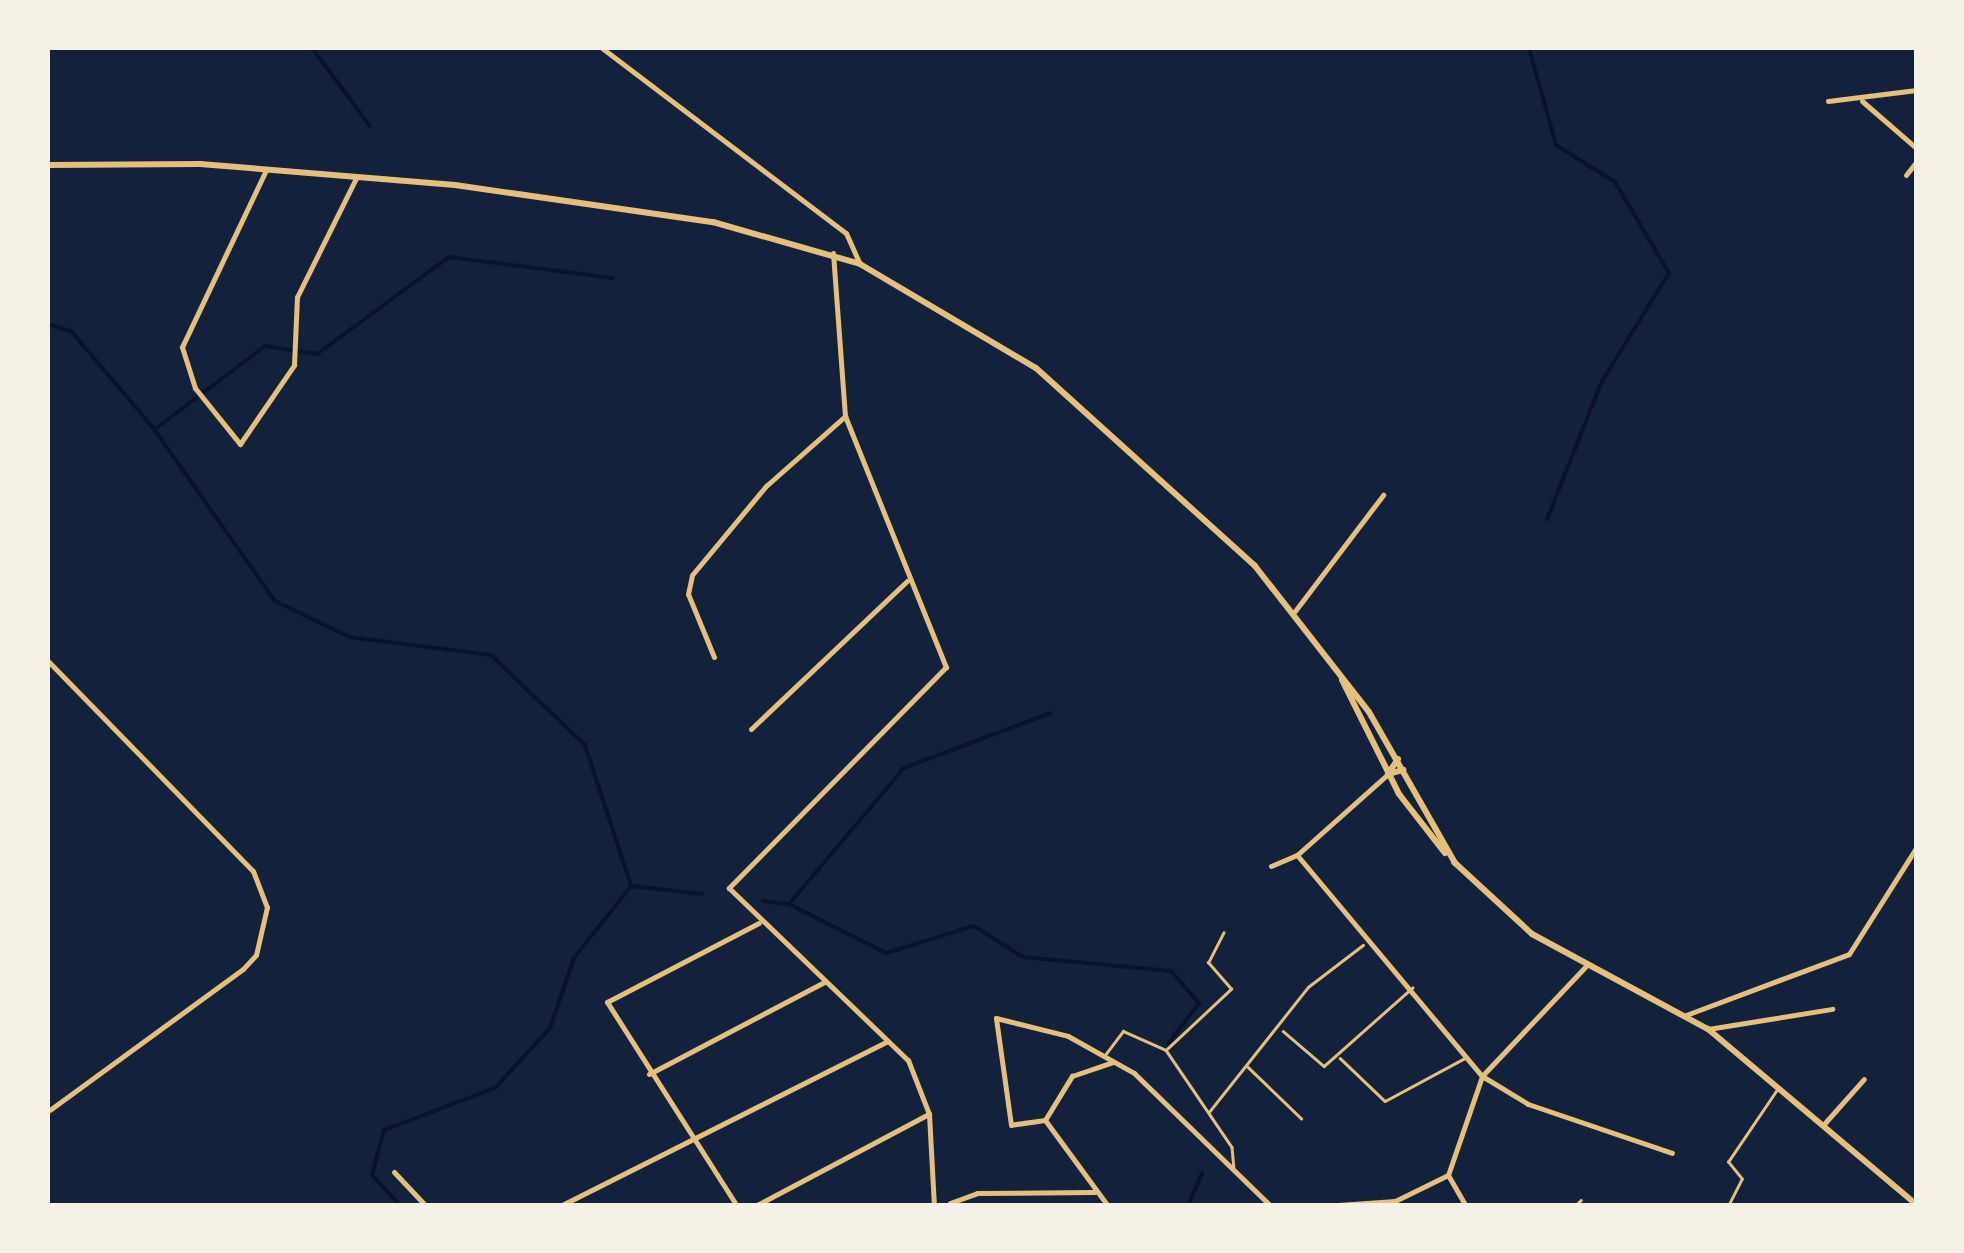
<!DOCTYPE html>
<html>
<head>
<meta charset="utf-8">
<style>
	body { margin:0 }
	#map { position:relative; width:1964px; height:1253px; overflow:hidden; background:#14213d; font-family:"Roboto Condensed",sans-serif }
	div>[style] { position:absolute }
	.stream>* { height:4px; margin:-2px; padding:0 2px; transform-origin:2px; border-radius:2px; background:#0b132b }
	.service>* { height:2.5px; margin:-1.25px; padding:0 1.25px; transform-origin:1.25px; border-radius:1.25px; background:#e5c07b }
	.minor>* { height:5px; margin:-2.5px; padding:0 2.5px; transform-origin:2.5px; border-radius:2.5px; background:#e5c07b }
	.tertiary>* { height:6px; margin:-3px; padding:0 3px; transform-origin:3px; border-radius:3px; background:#e5c07b }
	span { translate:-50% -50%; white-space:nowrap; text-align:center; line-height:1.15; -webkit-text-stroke:8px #f6f1e7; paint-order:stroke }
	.frame { position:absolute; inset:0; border:50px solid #f6f1e7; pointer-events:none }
</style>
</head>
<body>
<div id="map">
	<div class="stream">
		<i style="left:312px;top:48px;width:97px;rotate:53.4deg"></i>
		<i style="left:1529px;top:48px;width:101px;rotate:74.4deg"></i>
		<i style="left:1556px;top:145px;width:70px;rotate:32.1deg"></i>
		<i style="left:1615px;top:182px;width:106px;rotate:59.3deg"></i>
		<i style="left:1669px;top:273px;width:127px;rotate:121.8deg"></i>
		<i style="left:1602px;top:381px;width:149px;rotate:111.7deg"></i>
		<i style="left:48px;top:324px;width:24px;rotate:17deg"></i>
		<i style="left:71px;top:331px;width:128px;rotate:49.7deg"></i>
		<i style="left:154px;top:429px;width:210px;rotate:54.9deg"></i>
		<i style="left:275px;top:601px;width:82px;rotate:25.9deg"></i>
		<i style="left:349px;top:637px;width:143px;rotate:7.2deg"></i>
		<i style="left:491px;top:655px;width:130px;rotate:43.8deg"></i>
		<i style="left:585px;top:745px;width:148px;rotate:71.9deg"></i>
		<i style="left:631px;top:886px;width:72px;rotate:6.3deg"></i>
		<i style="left:155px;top:429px;width:138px;rotate:-37deg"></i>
		<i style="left:265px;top:346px;width:53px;rotate:8.7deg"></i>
		<i style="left:317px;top:354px;width:164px;rotate:-36.3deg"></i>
		<i style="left:449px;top:257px;width:165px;rotate:7.3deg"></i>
		<i style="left:763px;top:901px;width:26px;rotate:7deg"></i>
		<i style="left:789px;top:904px;width:109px;rotate:26.8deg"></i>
		<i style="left:886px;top:953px;width:92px;rotate:-17.1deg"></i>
		<i style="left:974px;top:926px;width:58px;rotate:32.3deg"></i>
		<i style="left:1023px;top:957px;width:149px;rotate:5.4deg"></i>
		<i style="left:1171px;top:971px;width:43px;rotate:48.8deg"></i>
		<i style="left:1199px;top:1003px;width:51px;rotate:127.1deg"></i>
		<i style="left:789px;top:904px;width:178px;rotate:-49.8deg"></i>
		<i style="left:904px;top:768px;width:156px;rotate:-20.6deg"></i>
		<i style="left:401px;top:1206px;width:42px;rotate:-133.1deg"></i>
		<i style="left:372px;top:1175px;width:47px;rotate:-75.1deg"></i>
		<i style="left:384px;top:1130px;width:119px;rotate:-20.7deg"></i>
		<i style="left:495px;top:1088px;width:81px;rotate:-47.5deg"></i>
		<i style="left:550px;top:1028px;width:74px;rotate:-71.1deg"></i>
		<i style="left:574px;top:958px;width:92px;rotate:-51.6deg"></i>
		<i style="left:1188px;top:1206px;width:36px;rotate:-67deg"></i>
	</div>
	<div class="service">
		<i style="left:1283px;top:1031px;width:54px;rotate:40.5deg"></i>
		<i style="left:1324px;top:1066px;width:118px;rotate:-41.6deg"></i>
		<i style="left:1167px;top:1049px;width:88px;rotate:-43.2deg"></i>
		<i style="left:1231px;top:989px;width:35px;rotate:-131deg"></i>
		<i style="left:1208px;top:963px;width:34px;rotate:-63deg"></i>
		<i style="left:1105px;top:1055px;width:30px;rotate:-53deg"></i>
		<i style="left:1123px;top:1031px;width:47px;rotate:23.8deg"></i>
		<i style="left:1166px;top:1050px;width:117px;rotate:55.8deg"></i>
		<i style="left:1232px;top:1147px;width:21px;rotate:85deg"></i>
		<i style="left:1340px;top:1058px;width:62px;rotate:43.7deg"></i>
		<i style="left:1385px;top:1101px;width:91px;rotate:-28.3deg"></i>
		<i style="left:1248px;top:1067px;width:74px;rotate:43.9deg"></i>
		<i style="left:1209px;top:1112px;width:159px;rotate:-51.6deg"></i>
		<i style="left:1308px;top:987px;width:69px;rotate:-37.4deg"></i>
		<i style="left:1575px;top:1206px;width:8px;rotate:-45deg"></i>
		<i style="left:1728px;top:1206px;width:30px;rotate:-63deg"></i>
		<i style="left:1742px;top:1179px;width:22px;rotate:-129deg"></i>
		<i style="left:1728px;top:1162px;width:86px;rotate:-55.9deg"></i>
	</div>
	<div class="minor">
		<i style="left:602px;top:48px;width:306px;rotate:37.2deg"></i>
		<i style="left:846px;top:233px;width:34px;rotate:66deg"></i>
		<i style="left:1828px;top:101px;width:89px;rotate:-7.1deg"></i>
		<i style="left:1862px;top:101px;width:72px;rotate:41deg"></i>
		<i style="left:266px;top:170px;width:196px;rotate:115.4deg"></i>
		<i style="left:182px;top:347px;width:43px;rotate:72.4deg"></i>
		<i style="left:195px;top:388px;width:72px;rotate:51.2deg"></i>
		<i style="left:240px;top:444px;width:96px;rotate:-55.6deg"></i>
		<i style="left:294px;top:365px;width:68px;rotate:-87.5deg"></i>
		<i style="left:297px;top:297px;width:133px;rotate:-63.6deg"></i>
		<i style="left:1906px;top:175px;width:16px;rotate:-52deg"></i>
		<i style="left:833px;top:253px;width:163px;rotate:85.8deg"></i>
		<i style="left:845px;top:416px;width:271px;rotate:68.1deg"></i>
		<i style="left:946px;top:667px;width:310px;rotate:134.5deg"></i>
		<i style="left:729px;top:888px;width:248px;rotate:43.9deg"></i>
		<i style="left:908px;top:1060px;width:58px;rotate:68.7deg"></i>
		<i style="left:929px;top:1114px;width:92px;rotate:86.9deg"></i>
		<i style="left:1295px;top:611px;width:146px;rotate:-52.8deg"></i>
		<i style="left:714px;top:657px;width:68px;rotate:-112.4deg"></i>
		<i style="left:688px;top:594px;width:19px;rotate:-78deg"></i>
		<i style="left:692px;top:575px;width:116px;rotate:-50.3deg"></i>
		<i style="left:766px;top:486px;width:106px;rotate:-41.5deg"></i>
		<i style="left:48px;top:661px;width:293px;rotate:45.7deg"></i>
		<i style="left:253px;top:871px;width:39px;rotate:69deg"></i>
		<i style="left:267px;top:907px;width:49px;rotate:102.9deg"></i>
		<i style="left:256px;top:955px;width:19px;rotate:133deg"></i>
		<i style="left:243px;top:969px;width:241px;rotate:143.9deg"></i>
		<i style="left:751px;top:729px;width:215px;rotate:-43.5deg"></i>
		<i style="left:1297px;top:855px;width:288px;rotate:50.1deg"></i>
		<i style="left:1482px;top:1076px;width:54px;rotate:31.3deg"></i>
		<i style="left:1528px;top:1104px;width:152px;rotate:18.8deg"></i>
		<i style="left:1271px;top:866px;width:28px;rotate:-23deg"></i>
		<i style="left:1297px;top:855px;width:122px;rotate:-41.7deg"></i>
		<i style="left:1686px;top:1015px;width:174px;rotate:-20.5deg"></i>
		<i style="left:1849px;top:954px;width:125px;rotate:-57.7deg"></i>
		<i style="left:1708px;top:1029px;width:126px;rotate:-9.2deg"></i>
		<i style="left:649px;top:1074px;width:198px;rotate:-27.7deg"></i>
		<i style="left:1045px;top:1120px;width:34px;rotate:172deg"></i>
		<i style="left:1011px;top:1125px;width:108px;rotate:-98deg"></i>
		<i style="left:996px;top:1018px;width:74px;rotate:14deg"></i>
		<i style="left:1068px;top:1036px;width:76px;rotate:29.3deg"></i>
		<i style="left:1134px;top:1073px;width:191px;rotate:44.2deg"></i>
		<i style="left:1824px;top:1124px;width:60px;rotate:-48.4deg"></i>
		<i style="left:394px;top:1172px;width:47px;rotate:46.7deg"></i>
		<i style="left:1448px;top:1175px;width:36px;rotate:60deg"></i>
		<i style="left:950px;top:1203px;width:29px;rotate:-20deg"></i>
		<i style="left:977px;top:1193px;width:118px;rotate:-0.5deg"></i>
		<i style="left:560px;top:1206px;width:367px;rotate:-26.7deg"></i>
		<i style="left:737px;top:1206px;width:242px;rotate:-122.5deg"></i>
		<i style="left:607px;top:1002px;width:171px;rotate:-27.5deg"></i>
		<i style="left:755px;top:1206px;width:197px;rotate:-27.9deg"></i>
		<i style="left:1108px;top:1206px;width:107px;rotate:-126.2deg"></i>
		<i style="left:1045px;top:1120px;width:52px;rotate:-58.5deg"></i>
		<i style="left:1072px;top:1076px;width:43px;rotate:-18.9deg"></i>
		<i style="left:1324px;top:1206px;width:71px;rotate:-4deg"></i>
		<i style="left:1395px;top:1201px;width:59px;rotate:-26.1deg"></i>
		<i style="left:1448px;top:1175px;width:105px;rotate:-71deg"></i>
		<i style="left:1482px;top:1076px;width:151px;rotate:-46.6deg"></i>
	</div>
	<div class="tertiary">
		<i style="left:48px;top:165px;width:152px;rotate:-0.4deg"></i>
		<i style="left:200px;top:164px;width:256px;rotate:4.7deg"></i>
		<i style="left:455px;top:185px;width:261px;rotate:8.2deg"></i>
		<i style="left:713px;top:222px;width:153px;rotate:15.9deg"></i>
		<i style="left:860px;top:264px;width:204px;rotate:30.6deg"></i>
		<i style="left:1036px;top:368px;width:295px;rotate:42.1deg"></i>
		<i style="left:1255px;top:566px;width:185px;rotate:52deg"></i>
		<i style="left:1369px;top:712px;width:174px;rotate:60.3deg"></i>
		<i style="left:1342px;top:680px;width:127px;rotate:63.4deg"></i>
		<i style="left:1399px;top:794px;width:75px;rotate:52.1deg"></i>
		<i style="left:1398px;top:759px;width:18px;rotate:124deg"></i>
		<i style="left:1388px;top:774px;width:16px;rotate:-15deg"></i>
		<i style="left:1454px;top:862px;width:106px;rotate:42.7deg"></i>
		<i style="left:1532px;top:934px;width:200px;rotate:28.4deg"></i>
		<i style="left:1708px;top:1029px;width:272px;rotate:40.1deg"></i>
	</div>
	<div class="frame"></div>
</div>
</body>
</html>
